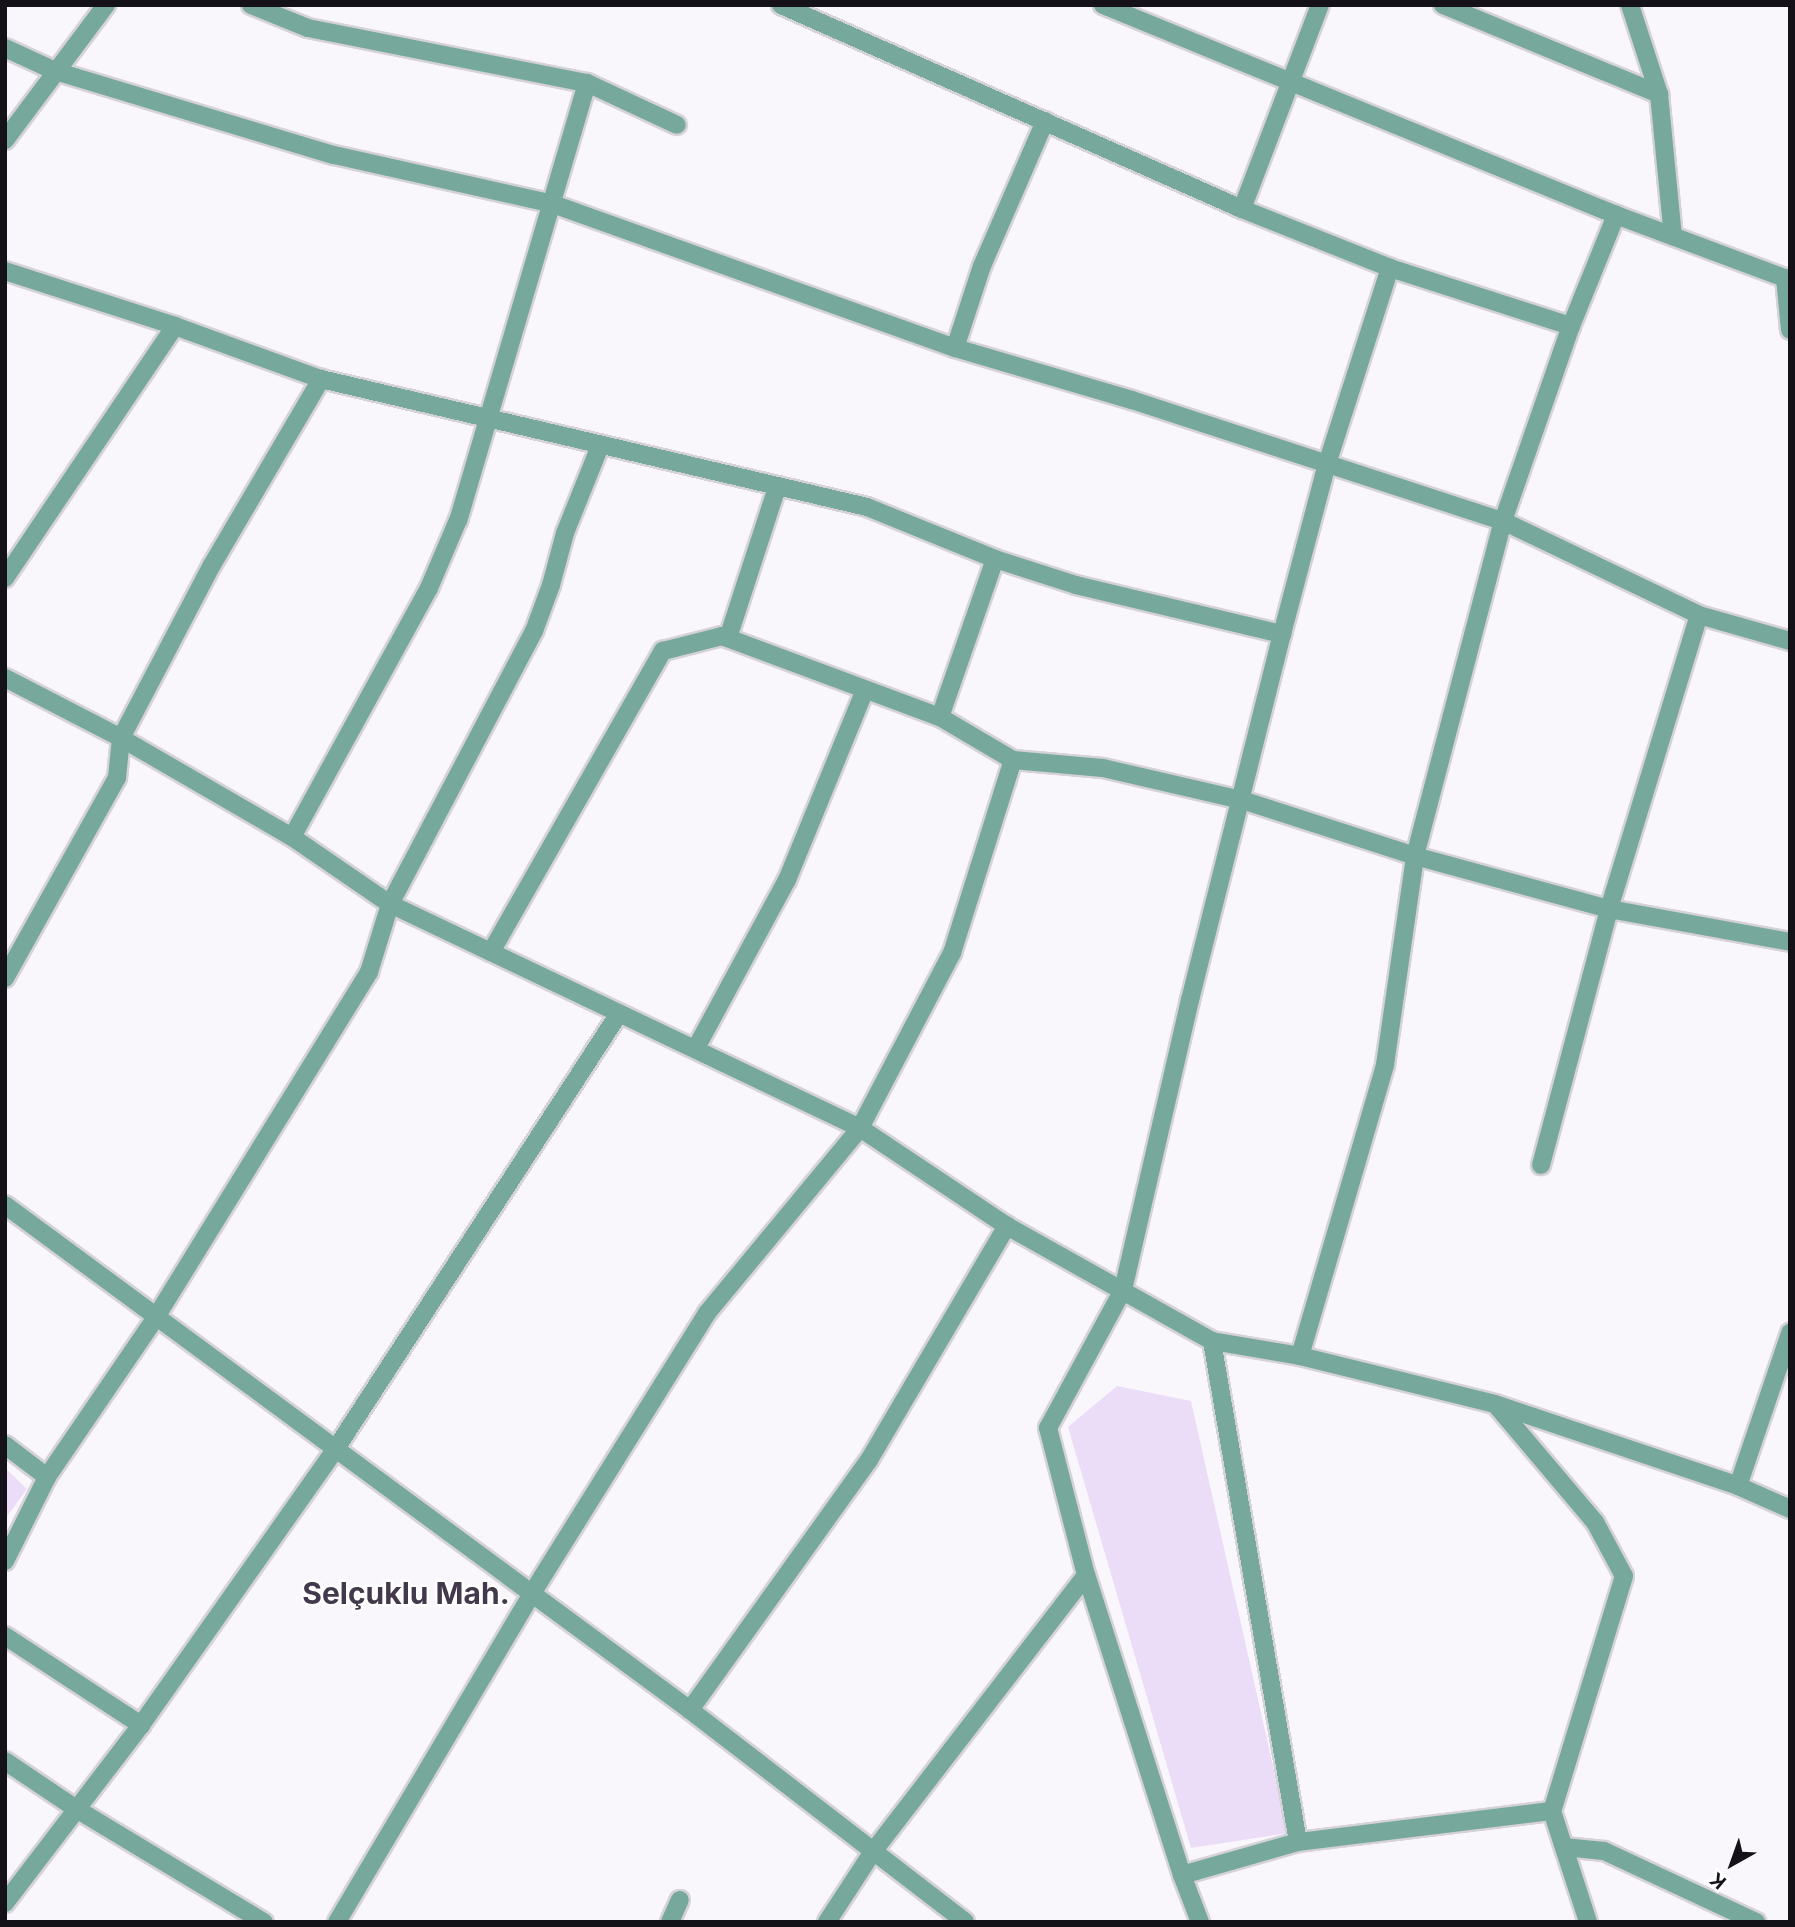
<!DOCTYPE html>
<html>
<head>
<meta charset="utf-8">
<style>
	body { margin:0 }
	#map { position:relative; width:1795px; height:1927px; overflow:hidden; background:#f9f7fc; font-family:Inter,sans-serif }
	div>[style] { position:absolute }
	.green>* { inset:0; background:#ebddf8 }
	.roads { filter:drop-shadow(2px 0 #d5d2d8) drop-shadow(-2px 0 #d5d2d8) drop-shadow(0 2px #d5d2d8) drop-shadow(0 -2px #d5d2d8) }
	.street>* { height:18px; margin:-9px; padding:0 9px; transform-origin:9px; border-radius:9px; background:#77a89c }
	span { translate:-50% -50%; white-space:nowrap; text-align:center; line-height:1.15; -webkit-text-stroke:5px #fff; paint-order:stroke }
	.district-label { font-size:30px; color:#43394c; font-weight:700 }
	.frame { position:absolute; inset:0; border:7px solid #151119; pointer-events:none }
	.north { position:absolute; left:1697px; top:1829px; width:70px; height:70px; -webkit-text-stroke:5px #fff; paint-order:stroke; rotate:220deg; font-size:19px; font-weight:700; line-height:28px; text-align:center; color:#151119 }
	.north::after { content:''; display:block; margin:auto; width:24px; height:32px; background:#151119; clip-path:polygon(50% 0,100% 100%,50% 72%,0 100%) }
</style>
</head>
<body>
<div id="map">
	<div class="green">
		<i style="clip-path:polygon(1117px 1386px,1191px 1401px,1288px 1833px,1191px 1848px,1068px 1427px)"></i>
		<i style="clip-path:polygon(5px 1468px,27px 1489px,5px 1519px)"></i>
	</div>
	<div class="roads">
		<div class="street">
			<i style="left:251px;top:5px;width:61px;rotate:22deg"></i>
			<i style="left:308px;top:28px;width:284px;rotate:11.2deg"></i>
			<i style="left:587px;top:83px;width:456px;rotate:106.4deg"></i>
			<i style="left:458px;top:520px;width:74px;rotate:113.1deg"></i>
			<i style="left:429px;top:588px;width:284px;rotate:118.8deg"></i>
			<i style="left:781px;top:5px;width:504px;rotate:23.87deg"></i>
			<i style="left:1242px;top:209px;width:159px;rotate:21.7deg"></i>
			<i style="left:1390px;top:268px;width:190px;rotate:17.8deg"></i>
			<i style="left:1103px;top:5px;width:554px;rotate:22.26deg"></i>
			<i style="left:1616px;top:215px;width:186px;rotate:20.5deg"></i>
			<i style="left:1443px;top:5px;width:234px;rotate:22.4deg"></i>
			<i style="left:1630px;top:5px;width:94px;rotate:72deg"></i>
			<i style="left:1659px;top:94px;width:143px;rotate:84.4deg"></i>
			<i style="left:5px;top:48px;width:55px;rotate:24.7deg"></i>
			<i style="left:55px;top:71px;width:291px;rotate:16.8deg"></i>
			<i style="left:334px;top:155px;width:224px;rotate:12.6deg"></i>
			<i style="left:553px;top:204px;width:427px;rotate:19.7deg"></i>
			<i style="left:955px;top:348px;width:184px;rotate:16.4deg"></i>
			<i style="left:1132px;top:400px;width:390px;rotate:18.1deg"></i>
			<i style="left:1503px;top:521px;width:217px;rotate:25.6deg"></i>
			<i style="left:1699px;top:615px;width:95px;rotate:15.9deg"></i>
			<i style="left:587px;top:83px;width:99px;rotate:25deg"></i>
			<i style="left:5px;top:140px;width:169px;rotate:-53.2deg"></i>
			<i style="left:1242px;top:209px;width:218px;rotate:-69.1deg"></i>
			<i style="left:5px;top:271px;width:179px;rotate:17.9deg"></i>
			<i style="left:175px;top:326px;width:155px;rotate:20deg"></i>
			<i style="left:321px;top:379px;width:561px;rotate:13.19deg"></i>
			<i style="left:867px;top:507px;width:138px;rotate:22.1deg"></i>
			<i style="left:995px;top:559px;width:85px;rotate:17.8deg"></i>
			<i style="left:1076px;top:585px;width:212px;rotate:13.4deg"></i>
			<i style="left:1785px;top:278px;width:52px;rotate:84.5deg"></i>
			<i style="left:955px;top:348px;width:86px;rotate:-71.8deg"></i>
			<i style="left:982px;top:266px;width:158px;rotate:-66.5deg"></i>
			<i style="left:5px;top:578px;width:304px;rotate:-56deg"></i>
			<i style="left:728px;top:638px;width:159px;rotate:-72deg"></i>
			<i style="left:5px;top:678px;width:131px;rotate:27.3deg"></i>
			<i style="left:121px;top:738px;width:198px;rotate:30.1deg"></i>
			<i style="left:292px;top:837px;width:119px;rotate:34.4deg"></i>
			<i style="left:390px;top:904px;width:521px;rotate:25.48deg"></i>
			<i style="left:860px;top:1128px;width:177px;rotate:33.7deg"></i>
			<i style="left:1007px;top:1226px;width:235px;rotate:29.3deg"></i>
			<i style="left:1212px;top:1341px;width:89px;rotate:9.7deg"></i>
			<i style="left:1300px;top:1356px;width:201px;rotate:13.8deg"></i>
			<i style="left:1495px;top:1404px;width:256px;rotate:18.6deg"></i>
			<i style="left:1738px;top:1486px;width:57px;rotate:23.9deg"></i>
			<i style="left:940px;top:717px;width:167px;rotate:-70.8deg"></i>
			<i style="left:491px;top:952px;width:347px;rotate:-60.3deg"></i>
			<i style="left:663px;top:651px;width:61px;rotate:-14.3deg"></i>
			<i style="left:722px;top:636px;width:233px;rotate:20.4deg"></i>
			<i style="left:940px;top:717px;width:85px;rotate:30.5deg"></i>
			<i style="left:1013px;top:760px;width:90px;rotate:5.1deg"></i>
			<i style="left:1103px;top:768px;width:143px;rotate:13deg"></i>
			<i style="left:1242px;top:800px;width:182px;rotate:17.9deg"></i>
			<i style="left:1415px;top:856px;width:201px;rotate:15.3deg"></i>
			<i style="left:1609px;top:909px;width:184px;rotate:10.3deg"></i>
			<i style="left:5px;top:978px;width:229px;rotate:-60.8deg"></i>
			<i style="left:117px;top:778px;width:40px;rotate:-84.3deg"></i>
			<i style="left:121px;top:738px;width:195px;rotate:-62.3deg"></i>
			<i style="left:212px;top:565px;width:216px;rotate:-59.6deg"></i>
			<i style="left:696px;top:1048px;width:191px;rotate:-61.6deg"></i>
			<i style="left:787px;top:880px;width:205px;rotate:-67.7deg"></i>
			<i style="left:1541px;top:1165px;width:265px;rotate:-75.1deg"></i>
			<i style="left:1609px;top:909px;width:307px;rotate:-73deg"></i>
			<i style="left:5px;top:1205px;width:851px;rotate:36.4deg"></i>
			<i style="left:690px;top:1710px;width:347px;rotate:37.6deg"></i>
			<i style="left:1212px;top:1341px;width:508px;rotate:80.26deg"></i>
			<i style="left:1300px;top:1356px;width:303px;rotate:-73.7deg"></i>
			<i style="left:1385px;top:1065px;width:211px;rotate:-81.8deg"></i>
			<i style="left:1415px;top:856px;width:346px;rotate:-75.3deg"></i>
			<i style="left:1503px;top:521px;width:207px;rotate:-70.8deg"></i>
			<i style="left:1571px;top:326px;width:120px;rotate:-67.9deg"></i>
			<i style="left:1496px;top:1405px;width:153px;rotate:49.8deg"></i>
			<i style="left:1595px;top:1522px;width:61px;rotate:61.8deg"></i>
			<i style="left:1624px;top:1576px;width:246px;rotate:107deg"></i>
			<i style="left:1552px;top:1811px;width:117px;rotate:72deg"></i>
			<i style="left:5px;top:1445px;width:53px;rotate:37.3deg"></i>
			<i style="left:1738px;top:1486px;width:162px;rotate:-71.2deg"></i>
			<i style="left:5px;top:1561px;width:94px;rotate:-63.4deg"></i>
			<i style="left:47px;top:1477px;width:194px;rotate:-55.7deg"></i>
			<i style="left:156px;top:1317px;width:405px;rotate:-58.3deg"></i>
			<i style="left:369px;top:972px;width:71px;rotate:-72.8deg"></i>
			<i style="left:390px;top:904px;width:309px;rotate:-62.2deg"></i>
			<i style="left:534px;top:631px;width:49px;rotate:-69.7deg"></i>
			<i style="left:551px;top:585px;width:54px;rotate:-74.9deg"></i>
			<i style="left:565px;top:533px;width:94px;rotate:-68.1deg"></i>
			<i style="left:5px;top:1636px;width:163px;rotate:33.2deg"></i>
			<i style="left:690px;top:1710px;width:307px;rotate:-54.4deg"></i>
			<i style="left:869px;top:1460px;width:272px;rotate:-59.5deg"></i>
			<i style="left:5px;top:1761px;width:88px;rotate:33.9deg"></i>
			<i style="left:78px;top:1810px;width:217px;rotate:31.1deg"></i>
			<i style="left:1564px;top:1847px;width:40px;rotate:5.7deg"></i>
			<i style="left:1604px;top:1851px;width:168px;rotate:25deg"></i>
			<i style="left:1182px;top:1875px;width:121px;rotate:-15.9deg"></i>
			<i style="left:1298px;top:1842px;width:256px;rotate:-7deg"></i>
			<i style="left:5px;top:1903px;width:224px;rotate:-52.6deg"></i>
			<i style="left:141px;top:1725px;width:337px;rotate:-54.8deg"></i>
			<i style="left:335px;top:1450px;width:519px;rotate:-56.95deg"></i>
			<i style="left:337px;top:1922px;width:380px;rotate:-59.3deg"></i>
			<i style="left:531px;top:1595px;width:332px;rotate:-58deg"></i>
			<i style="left:707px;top:1313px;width:240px;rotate:-50.4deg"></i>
			<i style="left:860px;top:1128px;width:198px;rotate:-62.3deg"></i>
			<i style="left:952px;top:953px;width:202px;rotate:-72.5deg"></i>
			<i style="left:670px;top:1922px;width:24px;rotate:-66deg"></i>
			<i style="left:827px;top:1922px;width:82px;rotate:-56.9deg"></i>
			<i style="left:872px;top:1853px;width:351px;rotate:-52.4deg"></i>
			<i style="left:1200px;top:1922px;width:50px;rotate:-111deg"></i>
			<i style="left:1182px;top:1875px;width:315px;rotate:-107.7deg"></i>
			<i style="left:1086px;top:1575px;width:152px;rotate:-104.5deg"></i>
			<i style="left:1048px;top:1428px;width:157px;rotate:-61.5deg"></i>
			<i style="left:1123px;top:1290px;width:298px;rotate:-77deg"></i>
			<i style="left:1190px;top:1000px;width:377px;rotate:-75.9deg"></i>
			<i style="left:1282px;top:634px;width:176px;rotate:-75.2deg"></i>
			<i style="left:1327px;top:464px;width:206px;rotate:-72.2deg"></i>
		</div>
	</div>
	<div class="district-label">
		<span style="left:406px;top:1593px">Selçuklu Mah.</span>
	</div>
	<div class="frame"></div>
	<div class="north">K</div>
</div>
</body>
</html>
